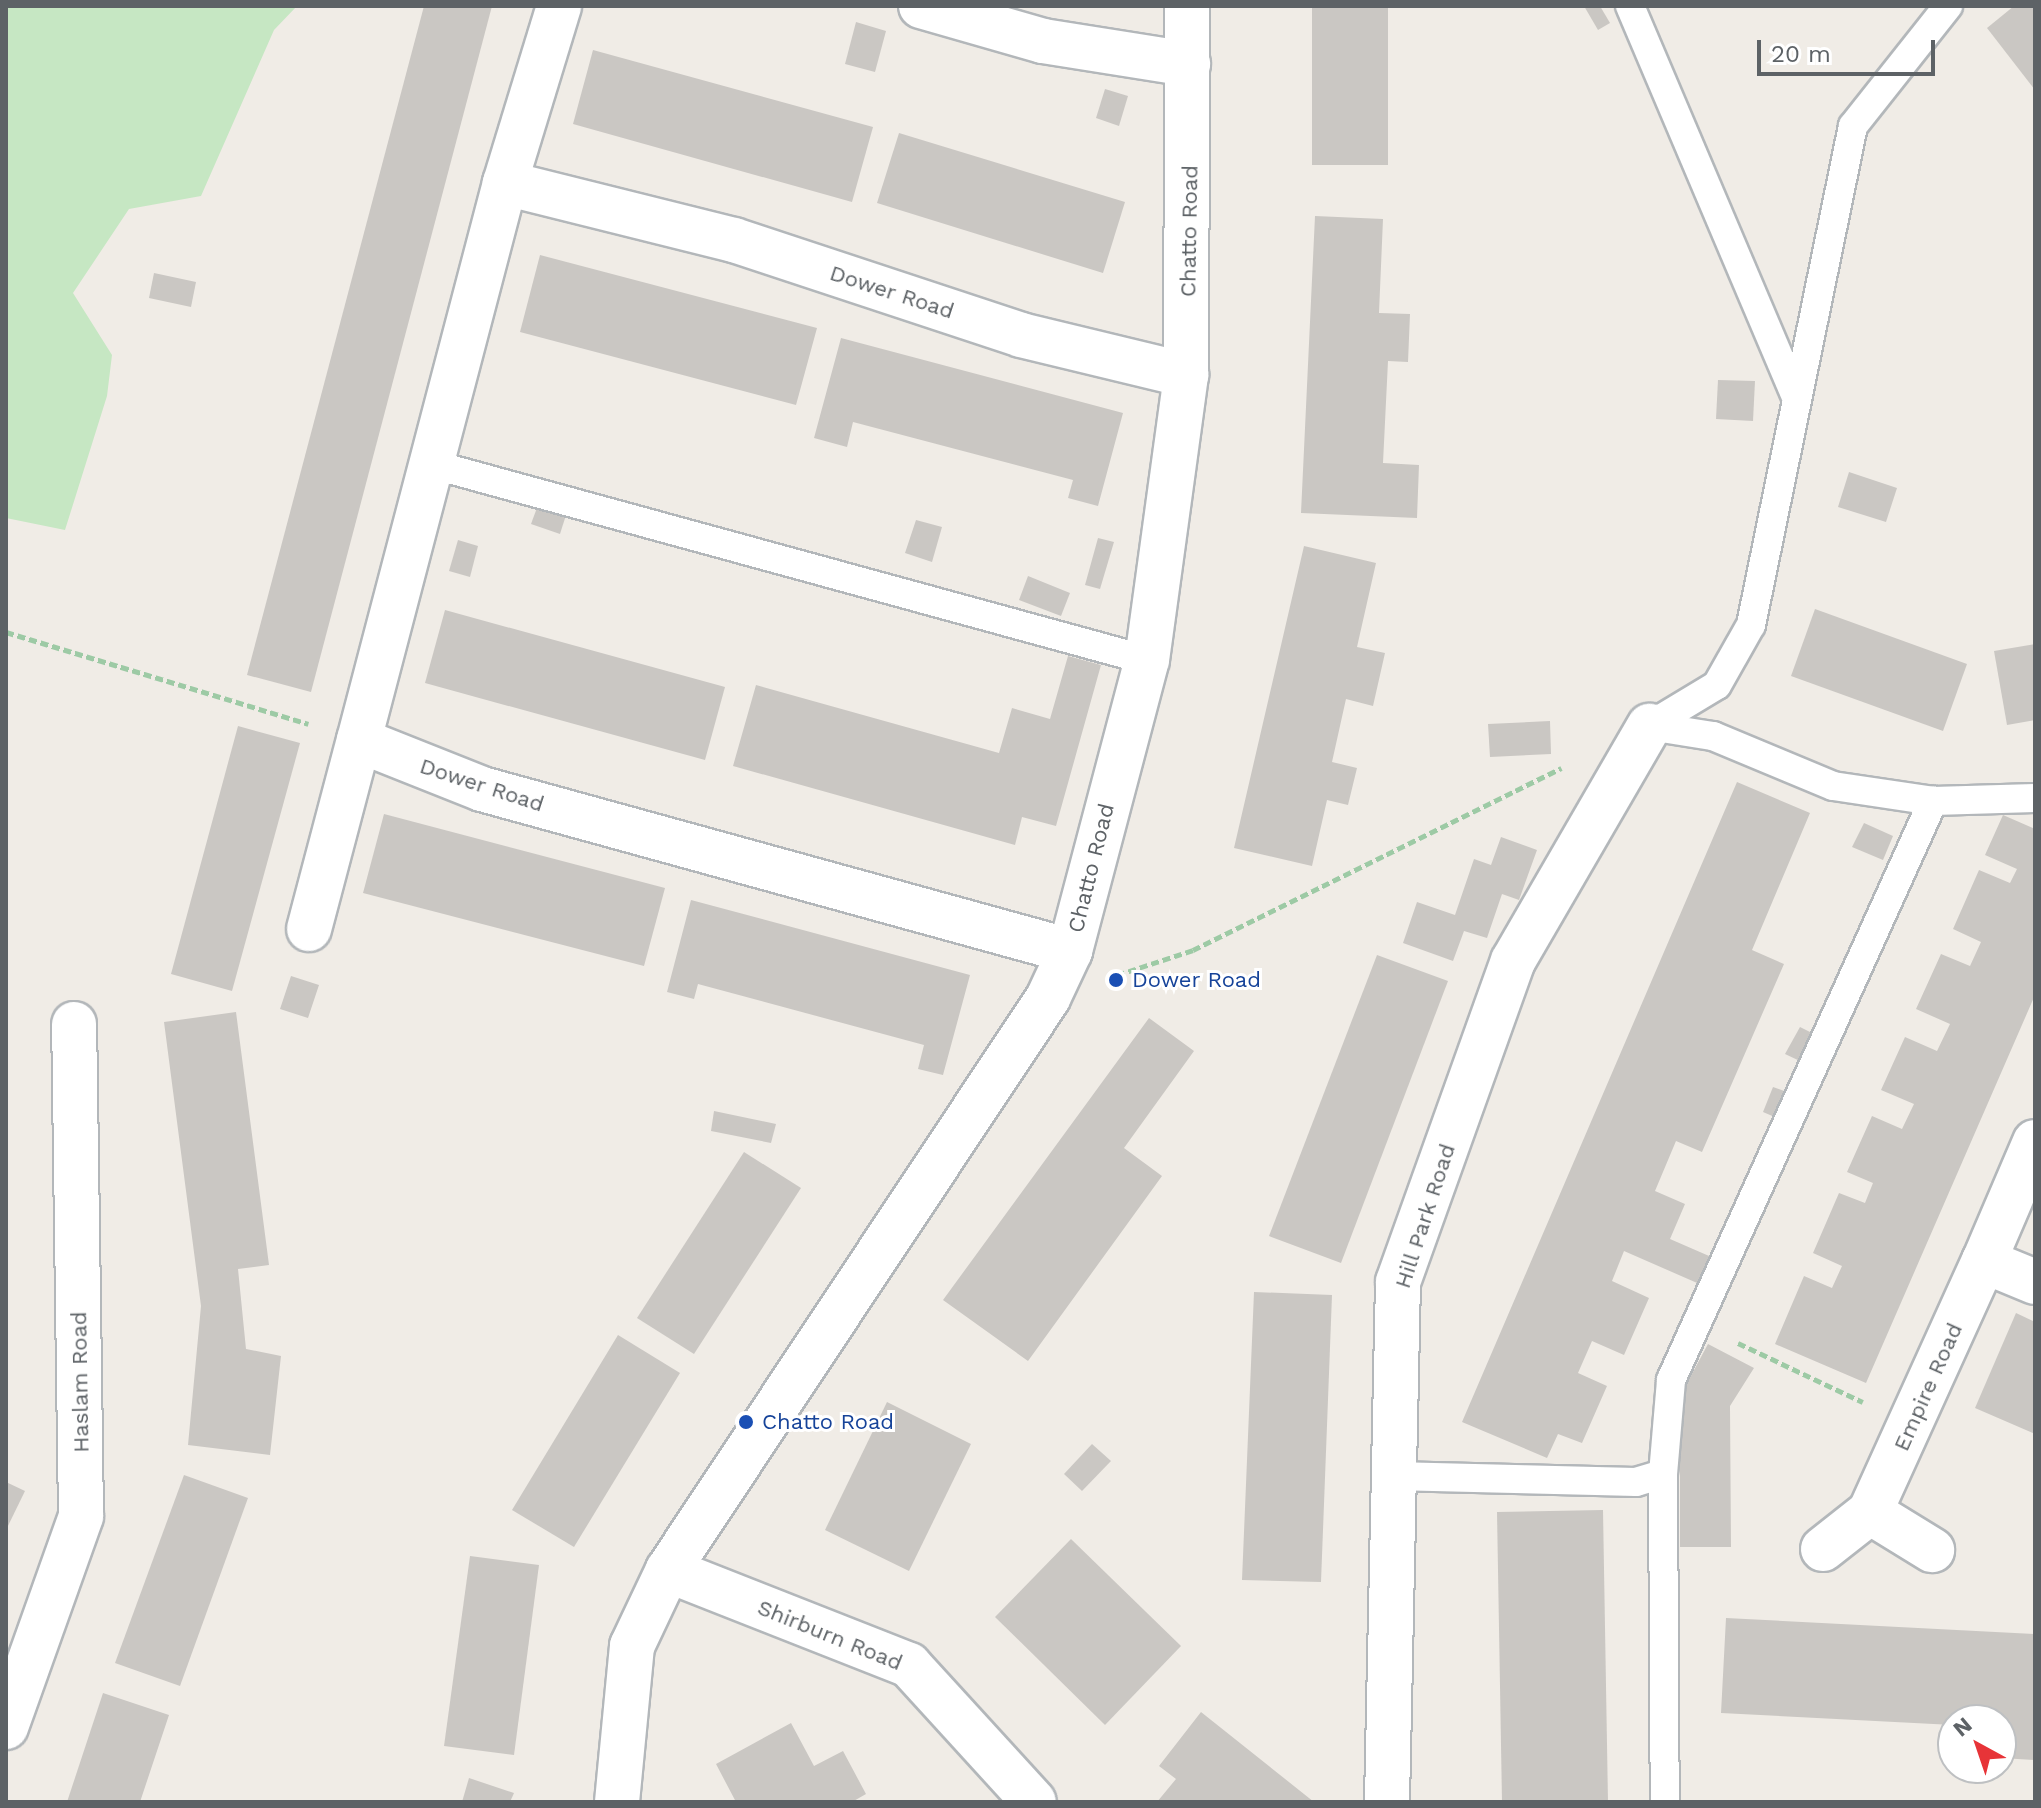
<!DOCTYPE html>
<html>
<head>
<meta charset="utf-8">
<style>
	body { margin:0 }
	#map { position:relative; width:2041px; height:1808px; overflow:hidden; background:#f0ece6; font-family:"Work Sans",sans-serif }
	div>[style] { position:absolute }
	.green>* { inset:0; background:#c6e7c3 }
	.building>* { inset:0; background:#cac7c3 }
	.path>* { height:5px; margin-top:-2.5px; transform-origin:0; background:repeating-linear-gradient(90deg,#9dcaa5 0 8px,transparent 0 12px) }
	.roads { filter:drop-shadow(2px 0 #b3b7ba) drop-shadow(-2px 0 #b3b7ba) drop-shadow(0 2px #b3b7ba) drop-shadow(0 -2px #b3b7ba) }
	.lane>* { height:28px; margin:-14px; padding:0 14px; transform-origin:14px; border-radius:14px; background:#fff }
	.street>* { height:44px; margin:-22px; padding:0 22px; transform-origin:22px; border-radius:22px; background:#fff }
	.secondary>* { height:44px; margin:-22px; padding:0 22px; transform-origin:22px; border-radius:22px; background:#fff }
	.dots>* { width:22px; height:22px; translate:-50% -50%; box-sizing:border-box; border:4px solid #fff; border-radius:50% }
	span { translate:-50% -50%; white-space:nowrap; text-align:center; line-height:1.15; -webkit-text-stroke:6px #fff; paint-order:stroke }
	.street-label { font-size:22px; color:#5d6266 }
	.transit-label { font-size:22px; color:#164399 }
	.left { translate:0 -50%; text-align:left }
	.frame { position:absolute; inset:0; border:8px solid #5d6266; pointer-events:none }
	.north { position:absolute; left:1937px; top:1704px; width:80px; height:80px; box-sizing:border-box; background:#fff; border:2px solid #bec0c2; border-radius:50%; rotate:320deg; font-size:22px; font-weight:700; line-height:32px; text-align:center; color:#5d6266 }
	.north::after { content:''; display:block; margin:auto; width:28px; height:36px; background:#e73438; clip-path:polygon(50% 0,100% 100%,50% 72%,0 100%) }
	.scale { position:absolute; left:1757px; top:40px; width:178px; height:36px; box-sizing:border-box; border:4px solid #5d6266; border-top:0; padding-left:10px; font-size:24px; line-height:28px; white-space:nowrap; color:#5d6266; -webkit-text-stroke:6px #fff; paint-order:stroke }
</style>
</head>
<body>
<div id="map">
	<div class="green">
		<i style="clip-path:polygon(297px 6px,274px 30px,201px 196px,129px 209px,73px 293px,112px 355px,107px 396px,65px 530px,6px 518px,6px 7px)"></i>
	</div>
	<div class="building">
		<i style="clip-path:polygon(424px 6px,492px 6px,311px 692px,247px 675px)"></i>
		<i style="clip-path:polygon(1312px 6px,1388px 6px,1388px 165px,1312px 165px)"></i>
		<i style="clip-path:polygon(1584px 6px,1600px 6px,1610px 23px,1598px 30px)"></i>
		<i style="clip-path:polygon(2014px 6px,2035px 6px,2035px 90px,1987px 28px)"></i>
		<i style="clip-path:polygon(856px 22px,886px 31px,875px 72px,845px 64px)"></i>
		<i style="clip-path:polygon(593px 50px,873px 127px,852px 202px,573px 124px)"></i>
		<i style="clip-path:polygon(1105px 89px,1128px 96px,1119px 126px,1096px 118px)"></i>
		<i style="clip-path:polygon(899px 133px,1125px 202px,1103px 273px,877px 203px)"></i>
		<i style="clip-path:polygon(1315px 216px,1383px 219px,1379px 313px,1410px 314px,1408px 362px,1388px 361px,1383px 463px,1419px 465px,1417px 518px,1301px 513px)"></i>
		<i style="clip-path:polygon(540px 255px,817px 328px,796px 405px,520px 332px)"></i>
		<i style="clip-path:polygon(154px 273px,196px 282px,191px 307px,149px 298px)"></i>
		<i style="clip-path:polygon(841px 338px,1123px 413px,1098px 506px,1068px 498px,1073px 480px,853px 422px,847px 447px,814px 438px)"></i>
		<i style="clip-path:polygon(1718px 380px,1755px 381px,1753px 421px,1716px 419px)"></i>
		<i style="clip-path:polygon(1849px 472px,1897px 488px,1886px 522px,1838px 507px)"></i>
		<i style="clip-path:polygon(538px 505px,566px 515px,560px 534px,531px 524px)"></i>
		<i style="clip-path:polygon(916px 520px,942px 527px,932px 562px,905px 553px)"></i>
		<i style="clip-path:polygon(1098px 538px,1114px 542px,1100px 589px,1085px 585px)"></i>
		<i style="clip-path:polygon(458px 540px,478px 546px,470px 577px,449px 571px)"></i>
		<i style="clip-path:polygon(1304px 546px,1376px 563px,1357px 647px,1385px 653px,1373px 706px,1346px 699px,1332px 762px,1357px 768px,1348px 805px,1327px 800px,1312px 866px,1234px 848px)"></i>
		<i style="clip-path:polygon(1028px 576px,1070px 593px,1061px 616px,1019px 600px)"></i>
		<i style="clip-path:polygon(1815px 609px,1967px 664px,1943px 731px,1791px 676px)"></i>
		<i style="clip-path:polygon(445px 610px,725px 687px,705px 760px,425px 683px)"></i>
		<i style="clip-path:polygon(2035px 644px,2035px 720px,2007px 725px,1994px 651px)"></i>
		<i style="clip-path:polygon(1068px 656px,1101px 665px,1056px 826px,1022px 817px,1015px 845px,733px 766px,756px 685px,999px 753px,1012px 708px,1050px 719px)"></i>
		<i style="clip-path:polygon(1550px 721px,1551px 754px,1490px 757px,1488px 724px)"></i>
		<i style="clip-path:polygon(238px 726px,300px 743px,232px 991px,171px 974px)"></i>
		<i style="clip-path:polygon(1737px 782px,1810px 813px,1752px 950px,1784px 964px,1702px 1152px,1676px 1141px,1655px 1191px,1685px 1204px,1670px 1239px,1716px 1259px,1704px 1286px,1624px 1251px,1612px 1281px,1649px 1298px,1624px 1355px,1592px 1341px,1578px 1373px,1607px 1386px,1582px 1443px,1558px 1434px,1547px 1458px,1462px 1422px)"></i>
		<i style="clip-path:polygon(384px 814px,665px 888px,644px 966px,363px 893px)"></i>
		<i style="clip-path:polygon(2003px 815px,2035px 829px,2035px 995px,1866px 1383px,1775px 1344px,1804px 1276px,1832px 1288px,1842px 1266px,1813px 1253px,1839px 1193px,1865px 1203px,1873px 1183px,1847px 1172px,1872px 1116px,1902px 1129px,1914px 1104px,1881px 1090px,1905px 1037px,1937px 1051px,1950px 1024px,1916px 1009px,1941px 954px,1970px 966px,1981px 942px,1953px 929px,1979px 870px,2010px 883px,2017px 869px,1985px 855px)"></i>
		<i style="clip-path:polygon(1864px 823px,1893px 836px,1883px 860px,1852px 847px)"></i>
		<i style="clip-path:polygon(1501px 837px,1537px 850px,1519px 900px,1502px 894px,1487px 938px,1464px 931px,1453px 961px,1403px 943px,1417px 902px,1455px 915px,1474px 859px,1491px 865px)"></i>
		<i style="clip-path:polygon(691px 900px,970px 975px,943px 1075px,918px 1069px,924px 1045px,698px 984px,694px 999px,667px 992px)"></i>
		<i style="clip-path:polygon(1377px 955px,1448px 981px,1341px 1263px,1269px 1236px)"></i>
		<i style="clip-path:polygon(291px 976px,319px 985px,308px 1018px,280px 1009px)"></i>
		<i style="clip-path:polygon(236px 1012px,269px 1265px,238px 1269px,246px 1349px,281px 1356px,270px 1455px,188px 1445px,201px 1306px,164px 1022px)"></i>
		<i style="clip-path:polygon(1149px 1018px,1194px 1051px,1124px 1148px,1162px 1176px,1028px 1361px,943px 1300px)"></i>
		<i style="clip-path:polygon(1800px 1027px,1816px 1035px,1802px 1062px,1785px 1054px)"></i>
		<i style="clip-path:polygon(1773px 1087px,1787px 1092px,1777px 1118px,1763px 1112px)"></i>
		<i style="clip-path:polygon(714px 1111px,776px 1124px,771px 1143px,711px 1131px)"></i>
		<i style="clip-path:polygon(744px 1152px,801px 1188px,694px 1354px,637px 1318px)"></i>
		<i style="clip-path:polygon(1254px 1292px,1332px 1295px,1321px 1582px,1242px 1580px)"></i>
		<i style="clip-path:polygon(2016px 1313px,2035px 1322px,2035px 1434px,1975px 1408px)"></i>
		<i style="clip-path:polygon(618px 1335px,680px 1373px,574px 1547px,512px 1510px)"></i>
		<i style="clip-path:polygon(1708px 1344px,1754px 1368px,1730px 1406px,1731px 1547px,1680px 1547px,1680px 1396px)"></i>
		<i style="clip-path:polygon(887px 1402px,971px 1444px,909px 1571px,825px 1530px)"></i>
		<i style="clip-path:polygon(1092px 1444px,1111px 1461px,1082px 1491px,1064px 1474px)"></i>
		<i style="clip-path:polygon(184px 1475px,248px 1498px,180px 1686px,115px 1663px)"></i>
		<i style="clip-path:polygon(6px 1482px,25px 1491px,6px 1530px)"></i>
		<i style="clip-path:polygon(1603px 1510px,1608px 1802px,1502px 1802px,1497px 1512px)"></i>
		<i style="clip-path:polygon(1071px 1539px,1181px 1646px,1105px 1725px,995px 1617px)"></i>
		<i style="clip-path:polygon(470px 1556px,539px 1565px,514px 1755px,444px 1746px)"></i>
		<i style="clip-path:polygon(1726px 1618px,2035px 1634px,2035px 1760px,2001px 1758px,2001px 1720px,1953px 1725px,1721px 1713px)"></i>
		<i style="clip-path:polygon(103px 1693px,169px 1715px,140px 1802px,67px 1802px)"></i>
		<i style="clip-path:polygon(1201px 1712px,1314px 1802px,1157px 1802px,1176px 1779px,1159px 1766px)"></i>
		<i style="clip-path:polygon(791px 1723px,814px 1766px,843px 1751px,866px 1794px,852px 1802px,736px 1802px,716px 1764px)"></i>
		<i style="clip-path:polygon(469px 1778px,514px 1793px,510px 1802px,462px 1802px)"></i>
	</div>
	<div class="path">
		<i style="left:6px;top:632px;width:316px;rotate:16.9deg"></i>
		<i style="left:1117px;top:975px;width:80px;rotate:-18.2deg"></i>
		<i style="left:1193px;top:950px;width:411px;rotate:-26.3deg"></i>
		<i style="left:1738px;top:1343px;width:138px;rotate:25.3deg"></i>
	</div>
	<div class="roads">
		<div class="lane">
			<i style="left:1630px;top:6px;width:426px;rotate:67deg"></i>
			<i style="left:431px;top:464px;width:742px;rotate:15.31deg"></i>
			<i style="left:1649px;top:726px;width:79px;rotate:-31.1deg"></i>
			<i style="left:1717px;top:685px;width:69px;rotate:-60.5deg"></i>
			<i style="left:1751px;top:625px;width:509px;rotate:-78.45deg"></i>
			<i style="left:1853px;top:126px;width:153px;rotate:-51.6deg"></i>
			<i style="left:1649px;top:726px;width:65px;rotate:8.9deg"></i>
			<i style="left:1713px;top:736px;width:130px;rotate:22.6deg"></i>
			<i style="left:1833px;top:786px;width:101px;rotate:8.5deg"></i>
			<i style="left:1933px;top:801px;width:102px;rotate:-1.7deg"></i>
			<i style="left:1663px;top:1474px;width:328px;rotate:89.7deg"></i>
			<i style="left:1393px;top:1476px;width:243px;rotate:1.4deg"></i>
			<i style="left:1636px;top:1482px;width:28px;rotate:-17deg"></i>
			<i style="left:1663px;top:1474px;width:94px;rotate:-85.1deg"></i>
			<i style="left:1671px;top:1380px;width:636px;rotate:-65.65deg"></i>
		</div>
		<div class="street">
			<i style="left:921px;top:6px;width:127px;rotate:16deg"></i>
			<i style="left:1043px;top:41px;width:147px;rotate:9deg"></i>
			<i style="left:505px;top:183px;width:185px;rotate:-73deg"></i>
			<i style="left:309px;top:929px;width:196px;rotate:-75.2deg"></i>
			<i style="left:1070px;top:951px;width:610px;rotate:-164.6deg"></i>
			<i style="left:482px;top:789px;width:132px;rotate:-158.3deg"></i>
			<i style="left:359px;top:740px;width:576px;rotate:-75.31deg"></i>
			<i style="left:505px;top:183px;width:236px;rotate:14deg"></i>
			<i style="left:734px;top:240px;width:302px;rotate:18.3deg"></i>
			<i style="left:1021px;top:335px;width:170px;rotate:13.6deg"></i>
			<i style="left:2035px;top:1142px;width:129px;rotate:113.2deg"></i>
			<i style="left:1984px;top:1261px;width:55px;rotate:22.4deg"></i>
			<i style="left:1870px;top:1512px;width:73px;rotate:31.5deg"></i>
			<i style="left:1823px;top:1549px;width:60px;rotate:-38.2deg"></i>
			<i style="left:1870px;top:1512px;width:276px;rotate:-65.6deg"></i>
			<i style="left:668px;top:1570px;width:259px;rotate:21.5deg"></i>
			<i style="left:909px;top:1665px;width:185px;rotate:47.6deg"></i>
			<i style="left:6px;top:1727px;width:224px;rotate:-70.4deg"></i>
			<i style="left:81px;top:1516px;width:492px;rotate:-90.8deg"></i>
			<i style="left:1387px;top:1802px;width:520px;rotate:-88.79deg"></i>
			<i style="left:1398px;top:1282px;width:341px;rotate:-70.3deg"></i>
			<i style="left:1513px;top:961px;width:272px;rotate:-59.9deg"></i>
		</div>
		<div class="secondary">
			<i style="left:617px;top:1802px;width:157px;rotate:-84.5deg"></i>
			<i style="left:632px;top:1646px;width:84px;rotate:-64.7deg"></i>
			<i style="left:668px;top:1570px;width:687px;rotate:-56.4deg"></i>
			<i style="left:1048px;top:998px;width:52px;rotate:-64.9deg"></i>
			<i style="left:1070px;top:951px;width:301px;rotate:-75.2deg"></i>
			<i style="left:1147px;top:660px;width:288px;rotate:-82.2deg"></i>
			<i style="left:1186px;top:375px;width:369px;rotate:-89.8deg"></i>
		</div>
	</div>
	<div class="dots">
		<i style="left:1116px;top:980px;background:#1a4fb4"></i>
		<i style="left:746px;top:1422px;background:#1a4fb4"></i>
	</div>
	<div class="street-label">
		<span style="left:1189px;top:231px;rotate:-89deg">Chatto Road</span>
		<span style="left:892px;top:292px;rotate:18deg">Dower Road</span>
		<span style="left:482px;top:785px;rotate:18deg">Dower Road</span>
		<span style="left:1091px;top:868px;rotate:-76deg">Chatto Road</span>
		<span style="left:1425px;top:1216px;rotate:-72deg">Hill Park Road</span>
		<span style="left:80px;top:1382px;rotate:-91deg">Haslam Road</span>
		<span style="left:1928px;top:1387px;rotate:-66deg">Empire Road</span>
		<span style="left:830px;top:1635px;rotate:22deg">Shirburn Road</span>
	</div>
	<div class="transit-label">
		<span class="left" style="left:1132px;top:980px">Dower Road</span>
		<span class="left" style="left:762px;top:1422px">Chatto Road</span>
	</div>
	<div class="frame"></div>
	<div class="north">N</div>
	<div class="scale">20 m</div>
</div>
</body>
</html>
